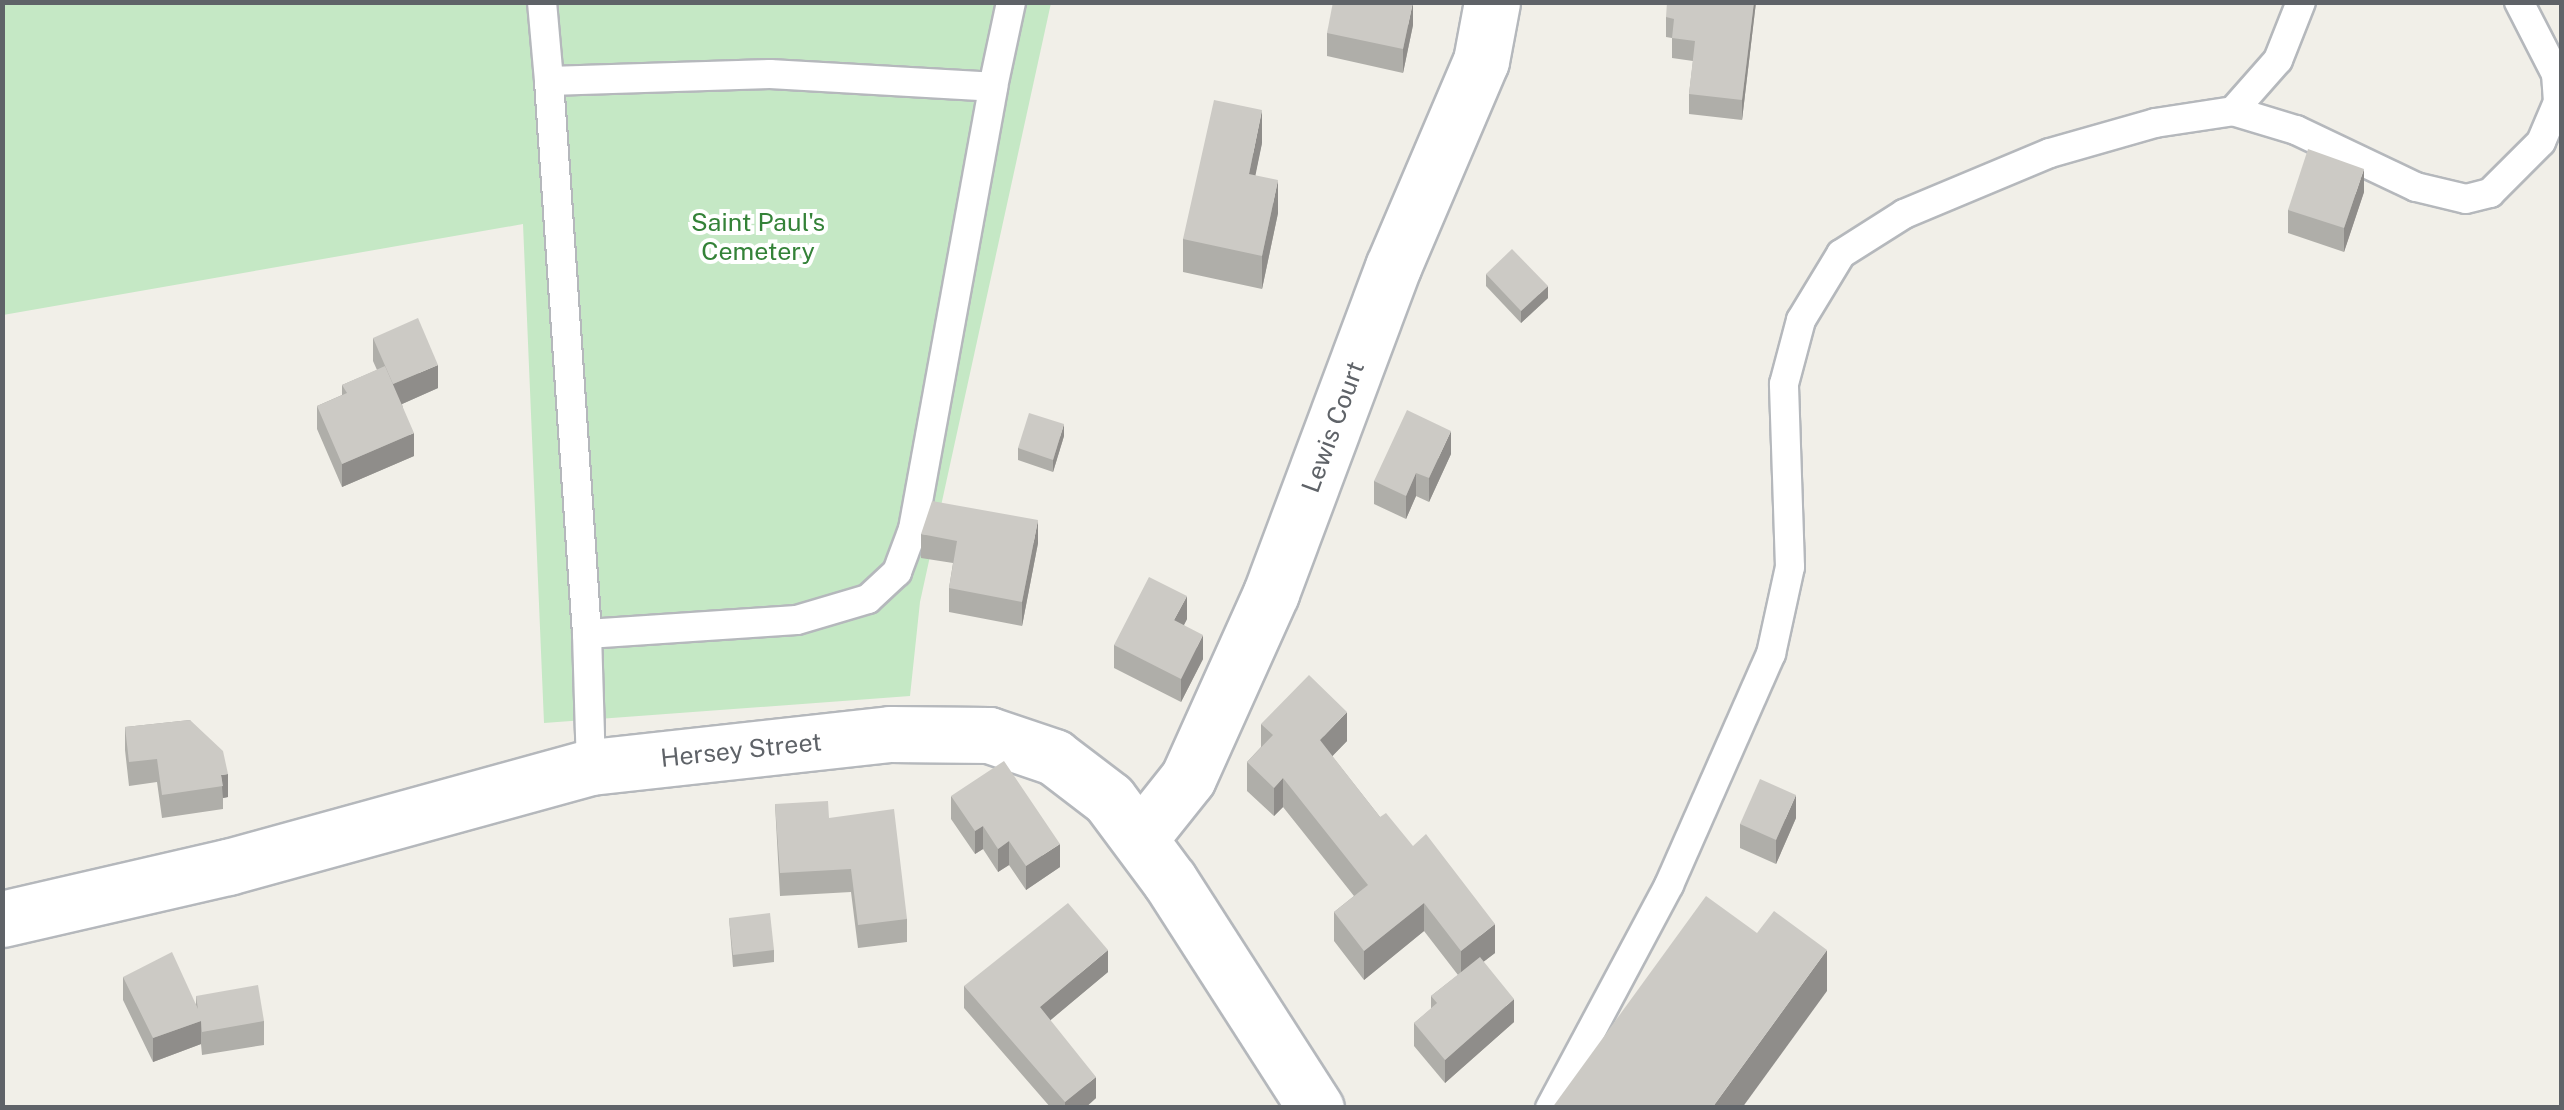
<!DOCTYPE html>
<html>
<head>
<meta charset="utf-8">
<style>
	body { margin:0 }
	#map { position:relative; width:2564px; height:1110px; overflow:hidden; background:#f1efe8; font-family:"Public Sans",sans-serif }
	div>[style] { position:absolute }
	.green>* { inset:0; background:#c5e8c5 }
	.roads { filter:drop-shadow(2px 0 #b5b8bc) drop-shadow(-2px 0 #b5b8bc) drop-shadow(0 2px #b5b8bc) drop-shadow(0 -2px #b5b8bc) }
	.service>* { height:28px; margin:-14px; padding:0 14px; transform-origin:14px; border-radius:14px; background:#fff }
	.minor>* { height:55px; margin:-27.5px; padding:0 27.5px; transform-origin:27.5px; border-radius:27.5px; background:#fff }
	.tertiary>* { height:55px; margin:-27.5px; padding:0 27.5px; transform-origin:27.5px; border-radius:27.5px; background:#fff }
	.wall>* { inset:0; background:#afaea9 }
	.shaded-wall>* { inset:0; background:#8f8d8a }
	.building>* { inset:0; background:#cccac5 }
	span { translate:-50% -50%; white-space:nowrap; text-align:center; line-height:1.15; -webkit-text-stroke:8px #fff; paint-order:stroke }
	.park-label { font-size:25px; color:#348238 }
	.street-label { font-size:25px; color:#5f6368 }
	.frame { position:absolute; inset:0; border:5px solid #5f6368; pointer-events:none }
</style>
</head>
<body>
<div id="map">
	<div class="green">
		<i style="clip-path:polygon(3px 3px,1051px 3px,920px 602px,910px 696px,544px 723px,523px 224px,3px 315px)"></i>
	</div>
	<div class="roads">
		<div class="service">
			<i style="left:542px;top:2px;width:79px;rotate:84.9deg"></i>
			<i style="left:549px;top:81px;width:221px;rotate:-1.8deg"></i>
			<i style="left:770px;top:74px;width:223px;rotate:3.3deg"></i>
			<i style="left:993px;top:87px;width:87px;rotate:-78deg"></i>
			<i style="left:549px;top:81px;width:554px;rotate:86.07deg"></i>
			<i style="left:587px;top:634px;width:210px;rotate:-3.8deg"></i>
			<i style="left:797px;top:620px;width:74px;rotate:-16.5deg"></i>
			<i style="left:868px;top:599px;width:40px;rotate:-43deg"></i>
			<i style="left:897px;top:572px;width:46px;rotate:-69.6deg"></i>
			<i style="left:913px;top:529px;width:449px;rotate:-79.7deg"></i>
			<i style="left:2233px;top:111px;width:68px;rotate:-48.6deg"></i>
			<i style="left:2278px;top:60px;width:62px;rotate:-68.4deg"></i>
			<i style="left:587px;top:634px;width:133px;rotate:88.3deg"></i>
			<i style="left:1550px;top:1108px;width:253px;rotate:-61.9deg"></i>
			<i style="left:1669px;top:885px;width:253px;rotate:-66.2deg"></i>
			<i style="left:1771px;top:654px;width:89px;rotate:-77.7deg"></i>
			<i style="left:1790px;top:567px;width:183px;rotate:-91.9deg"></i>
			<i style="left:1784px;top:384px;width:66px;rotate:-75.1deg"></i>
			<i style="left:1801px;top:320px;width:77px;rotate:-58.8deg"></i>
			<i style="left:1841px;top:254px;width:75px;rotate:-32.4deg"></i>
			<i style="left:1904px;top:214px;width:158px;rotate:-22.7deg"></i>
			<i style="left:2050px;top:153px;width:109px;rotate:-15.9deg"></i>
			<i style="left:2155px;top:123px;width:79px;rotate:-8.7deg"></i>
			<i style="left:2233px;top:111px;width:66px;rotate:16.8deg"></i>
			<i style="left:2296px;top:130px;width:133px;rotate:25.4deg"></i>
			<i style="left:2416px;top:187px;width:51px;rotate:13.5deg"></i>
			<i style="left:2466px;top:199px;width:25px;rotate:-14deg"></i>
			<i style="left:2490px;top:193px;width:72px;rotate:-45deg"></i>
			<i style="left:2541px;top:142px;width:43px;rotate:-67deg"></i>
			<i style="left:2558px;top:102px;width:28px;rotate:-94deg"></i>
			<i style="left:2556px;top:74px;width:81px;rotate:-117.2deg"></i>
		</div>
		<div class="minor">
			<i style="left:1141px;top:837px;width:75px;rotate:-51.5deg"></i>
			<i style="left:1188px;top:778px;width:203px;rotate:-65.8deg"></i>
			<i style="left:1271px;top:593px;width:348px;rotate:-69.5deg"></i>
			<i style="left:1393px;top:267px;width:224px;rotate:-66.9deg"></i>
			<i style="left:1481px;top:61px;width:60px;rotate:-79.4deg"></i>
		</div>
		<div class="tertiary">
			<i style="left:2px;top:919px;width:232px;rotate:-13deg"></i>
			<i style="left:228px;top:867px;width:377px;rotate:-15.4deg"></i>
			<i style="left:591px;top:767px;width:301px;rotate:-6.3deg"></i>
			<i style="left:890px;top:734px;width:99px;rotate:0.6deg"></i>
			<i style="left:989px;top:735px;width:69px;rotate:18.7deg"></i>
			<i style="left:1054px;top:757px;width:69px;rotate:37.4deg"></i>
			<i style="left:1109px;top:799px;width:102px;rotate:53.4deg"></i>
			<i style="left:1170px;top:881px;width:270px;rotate:57.3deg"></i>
		</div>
	</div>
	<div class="wall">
		<i style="clip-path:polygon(1756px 2px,1742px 120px,1689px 114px,1689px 94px,1693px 61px,1672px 58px,1672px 38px,1666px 37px,1666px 17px)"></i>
		<i style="clip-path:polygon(1413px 25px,1403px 73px,1327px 56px,1327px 33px)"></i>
		<i style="clip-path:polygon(1262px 143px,1255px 175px,1278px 213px,1262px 289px,1183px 272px,1183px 239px)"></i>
		<i style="clip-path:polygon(2364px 192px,2344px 252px,2288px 233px,2288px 210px)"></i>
		<i style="clip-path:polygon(1486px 274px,1548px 298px,1521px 323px,1486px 286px)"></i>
		<i style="clip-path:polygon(373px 338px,438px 388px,402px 404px,414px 456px,342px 487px,317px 429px,317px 406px,342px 395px,342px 385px,377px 370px,373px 361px)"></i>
		<i style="clip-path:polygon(1064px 436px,1053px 472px,1018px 460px,1018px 448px)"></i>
		<i style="clip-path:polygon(1451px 454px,1429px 502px,1416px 496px,1406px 519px,1374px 504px,1374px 481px)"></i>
		<i style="clip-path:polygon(921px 534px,1038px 543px,1022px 626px,949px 612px,949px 588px,953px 563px,921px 558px)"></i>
		<i style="clip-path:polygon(1187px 619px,1184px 625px,1203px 659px,1181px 702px,1114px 668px,1114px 645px)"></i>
		<i style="clip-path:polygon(190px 720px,228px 797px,223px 798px,223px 809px,162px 818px,157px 782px,129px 786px,125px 750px,125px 727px)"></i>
		<i style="clip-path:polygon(1261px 724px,1347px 741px,1332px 756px,1380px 817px,1495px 953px,1483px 962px,1514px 1022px,1445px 1083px,1414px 1046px,1414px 1023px,1431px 1009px,1431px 996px,1458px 975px,1424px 931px,1364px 980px,1334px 941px,1334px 912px,1354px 896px,1283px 807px,1274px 816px,1247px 791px,1247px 762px,1261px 747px)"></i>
		<i style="clip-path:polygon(951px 796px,1060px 867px,1026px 890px,1009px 865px,998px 872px,983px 849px,975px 854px,951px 819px)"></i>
		<i style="clip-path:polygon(775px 804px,829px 818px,907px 919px,907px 942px,858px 948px,851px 892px,780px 896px)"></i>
		<i style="clip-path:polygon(1796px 818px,1776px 864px,1740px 848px,1740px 824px)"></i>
		<i style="clip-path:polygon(729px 918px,774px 950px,774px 962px,733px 967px)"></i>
		<i style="clip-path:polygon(1108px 972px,1050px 1020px,1096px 1098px,1085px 1108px,1051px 1108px,964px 1008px,964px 986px)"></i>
		<i style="clip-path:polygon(123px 977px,196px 1004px,196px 996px,264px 1021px,264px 1045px,202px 1055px,201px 1044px,153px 1062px,123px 1000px)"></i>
	</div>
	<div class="shaded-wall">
		<i style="clip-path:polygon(1413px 2px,1413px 25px,1403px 73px,1403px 49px)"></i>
		<i style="clip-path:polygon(1754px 2px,1756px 2px,1742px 120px,1742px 100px)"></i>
		<i style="clip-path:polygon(1262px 110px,1262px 143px,1249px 207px,1249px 174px)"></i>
		<i style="clip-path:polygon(2364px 169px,2364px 192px,2344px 252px,2344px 228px)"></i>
		<i style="clip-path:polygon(1278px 180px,1278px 213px,1262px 289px,1262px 256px)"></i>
		<i style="clip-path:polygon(1548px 286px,1548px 298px,1521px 323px,1521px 311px)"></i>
		<i style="clip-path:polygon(438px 365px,438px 388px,393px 408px,393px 384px)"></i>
		<i style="clip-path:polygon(1064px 424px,1064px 436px,1053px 472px,1053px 460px)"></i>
		<i style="clip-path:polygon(1451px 431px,1451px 454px,1429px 502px,1429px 478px)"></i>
		<i style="clip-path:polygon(414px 433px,414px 456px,342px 487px,342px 464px)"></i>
		<i style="clip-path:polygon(1416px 473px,1416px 496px,1406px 519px,1406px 496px)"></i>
		<i style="clip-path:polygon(1038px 520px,1038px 543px,1022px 626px,1022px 602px)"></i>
		<i style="clip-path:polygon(1187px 596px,1187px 619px,1174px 644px,1174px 620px)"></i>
		<i style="clip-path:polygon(1203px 635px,1203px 659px,1181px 702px,1181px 679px)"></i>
		<i style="clip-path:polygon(1347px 712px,1347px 741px,1320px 769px,1320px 740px)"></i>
		<i style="clip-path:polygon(228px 774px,228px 797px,223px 798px,221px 775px)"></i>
		<i style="clip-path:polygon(1283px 778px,1283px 807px,1274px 816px,1274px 788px)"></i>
		<i style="clip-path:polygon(1796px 795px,1796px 818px,1776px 864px,1776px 840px)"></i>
		<i style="clip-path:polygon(983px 826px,983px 849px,975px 854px,975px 831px)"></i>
		<i style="clip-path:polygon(1009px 841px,1009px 865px,998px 872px,998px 849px)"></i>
		<i style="clip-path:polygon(1060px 844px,1060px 867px,1026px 890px,1026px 866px)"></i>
		<i style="clip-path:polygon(1424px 903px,1424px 931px,1364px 980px,1364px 951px)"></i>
		<i style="clip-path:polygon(1495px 924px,1495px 953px,1461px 979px,1461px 951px)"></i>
		<i style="clip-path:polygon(1108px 950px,1108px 972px,1040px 1029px,1040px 1007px)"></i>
		<i style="clip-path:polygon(1827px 950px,1827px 991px,1742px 1108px,1712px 1108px)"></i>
		<i style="clip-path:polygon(1514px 999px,1514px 1022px,1445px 1083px,1445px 1060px)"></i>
		<i style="clip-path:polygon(201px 1021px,201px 1044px,153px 1062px,153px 1038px)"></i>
		<i style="clip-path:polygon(1096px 1077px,1096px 1098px,1085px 1108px,1065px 1108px,1065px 1102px)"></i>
	</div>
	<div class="building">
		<i style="clip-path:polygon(1333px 2px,1413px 2px,1403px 49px,1327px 33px)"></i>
		<i style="clip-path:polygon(1667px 2px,1754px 2px,1742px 100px,1689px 94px,1695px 41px,1672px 38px,1674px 19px,1666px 17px)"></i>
		<i style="clip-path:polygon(1214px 100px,1262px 110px,1249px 174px,1278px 180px,1262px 256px,1183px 239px)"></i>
		<i style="clip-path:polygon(2308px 149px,2364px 169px,2344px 228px,2288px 210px)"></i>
		<i style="clip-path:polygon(1512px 249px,1548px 286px,1521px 311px,1486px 274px)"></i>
		<i style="clip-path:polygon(418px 318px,438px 365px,393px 384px,373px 338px)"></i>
		<i style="clip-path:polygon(385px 366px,414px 433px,342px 464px,317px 406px,347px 393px,342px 385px)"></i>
		<i style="clip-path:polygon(1407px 410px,1451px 431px,1429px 478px,1416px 473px,1406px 496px,1374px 481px)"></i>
		<i style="clip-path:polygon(1029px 413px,1064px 424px,1053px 460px,1018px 448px)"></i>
		<i style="clip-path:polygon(932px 501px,1038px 520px,1022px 602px,949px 588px,957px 541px,921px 534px)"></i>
		<i style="clip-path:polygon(1149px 577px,1187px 596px,1174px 620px,1203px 635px,1181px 679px,1114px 645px)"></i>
		<i style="clip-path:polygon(1309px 675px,1347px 712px,1320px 740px,1380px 817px,1386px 813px,1413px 846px,1426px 834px,1495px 924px,1461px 951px,1424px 903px,1364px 951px,1334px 912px,1368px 885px,1283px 778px,1274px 788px,1247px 762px,1273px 735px,1261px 724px)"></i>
		<i style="clip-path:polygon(190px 720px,223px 751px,228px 774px,221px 775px,223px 786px,162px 795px,157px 759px,129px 762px,125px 727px)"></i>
		<i style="clip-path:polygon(1004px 761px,1060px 844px,1026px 866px,1009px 841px,998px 849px,983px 826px,975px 831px,951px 796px)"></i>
		<i style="clip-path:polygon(1760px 779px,1796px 795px,1776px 840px,1740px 824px)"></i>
		<i style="clip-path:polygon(828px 801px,829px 818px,894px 809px,907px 919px,858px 925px,851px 869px,780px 873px,775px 804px)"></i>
		<i style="clip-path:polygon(1706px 896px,1757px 933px,1774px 911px,1827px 950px,1712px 1108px,1552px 1108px)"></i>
		<i style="clip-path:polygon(1068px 903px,1108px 950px,1040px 1007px,1096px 1077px,1065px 1102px,964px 986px)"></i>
		<i style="clip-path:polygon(770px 913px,774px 950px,733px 955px,729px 918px)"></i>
		<i style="clip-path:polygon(172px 952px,198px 1009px,196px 996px,258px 985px,264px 1021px,202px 1032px,201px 1021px,153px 1038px,123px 977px)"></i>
		<i style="clip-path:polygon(1480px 957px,1514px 999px,1445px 1060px,1414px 1023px,1437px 1003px,1431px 996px)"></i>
	</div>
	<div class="park-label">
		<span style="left:758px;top:237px">Saint Paul's<br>Cemetery</span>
	</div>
	<div class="street-label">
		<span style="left:1333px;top:427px;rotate:-70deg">Lewis Court</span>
		<span style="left:741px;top:750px;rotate:-6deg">Hersey Street</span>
	</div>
	<div class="frame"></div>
</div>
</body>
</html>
